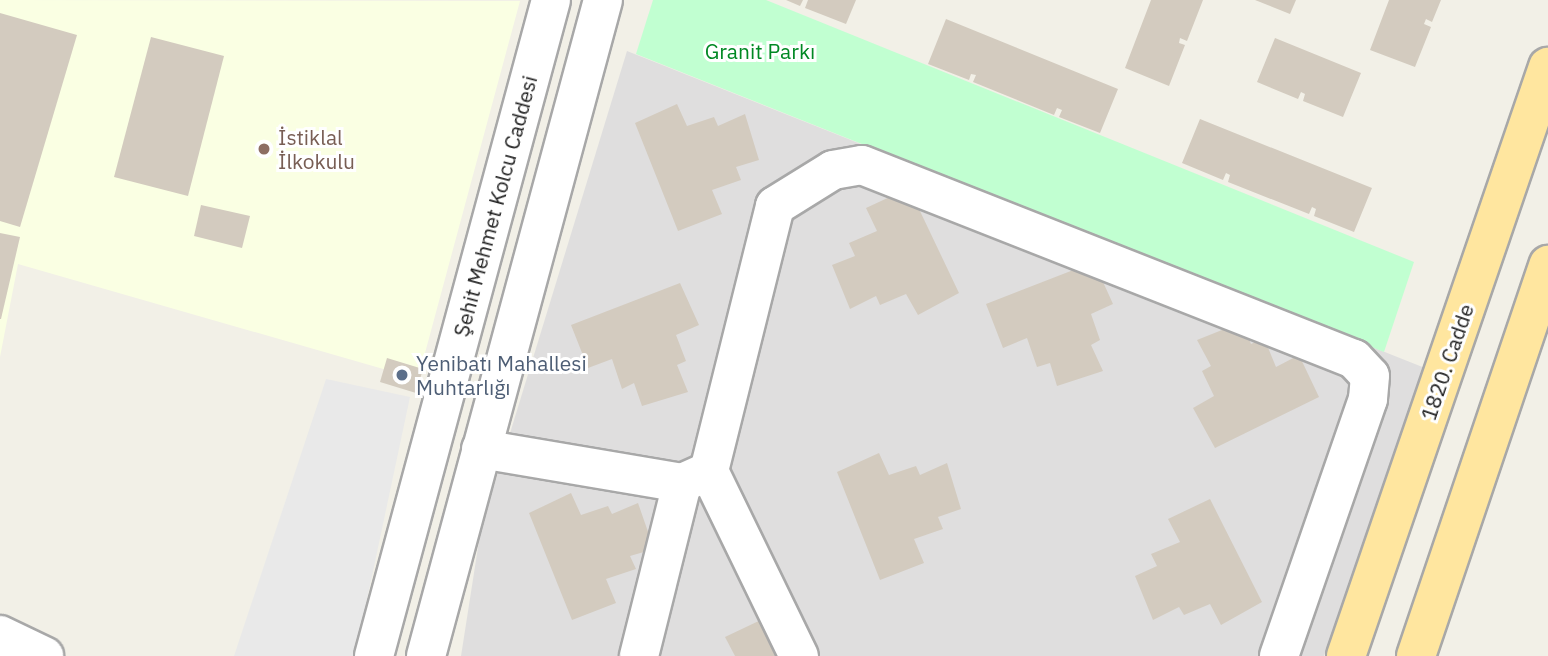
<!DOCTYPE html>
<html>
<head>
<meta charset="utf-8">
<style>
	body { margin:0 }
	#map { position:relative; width:1548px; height:656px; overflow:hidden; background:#f2f0e7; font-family:"IBM Plex Sans",sans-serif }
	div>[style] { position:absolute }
	.residential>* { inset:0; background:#dfdede }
	.education>* { inset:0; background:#faffe3 }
	.park>* { inset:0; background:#c1ffd1 }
	.parking>* { inset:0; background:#e9e9e9 }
	.building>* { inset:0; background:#d3cbbf }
	.roads { filter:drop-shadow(2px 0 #a8a8a8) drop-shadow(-2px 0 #a8a8a8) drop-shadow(0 2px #a8a8a8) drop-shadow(0 -2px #a8a8a8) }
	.minor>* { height:38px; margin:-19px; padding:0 19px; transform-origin:19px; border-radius:19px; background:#fff }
	.major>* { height:38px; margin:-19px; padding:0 19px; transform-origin:19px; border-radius:19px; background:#ffe69f }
	.dots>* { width:19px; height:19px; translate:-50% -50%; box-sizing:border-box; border:4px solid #fff; border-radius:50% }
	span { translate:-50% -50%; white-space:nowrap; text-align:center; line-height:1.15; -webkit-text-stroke:6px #fff; paint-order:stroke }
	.park-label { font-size:21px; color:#018823 }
	.education-label { font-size:21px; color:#785e54 }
	.left { translate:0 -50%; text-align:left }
	.street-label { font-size:21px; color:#212121 }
	.service-label { font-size:21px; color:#4e5e75 }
</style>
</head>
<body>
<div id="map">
	<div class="residential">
		<i style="clip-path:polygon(627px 51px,1425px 368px,1324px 656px,461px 656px,481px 528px)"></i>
	</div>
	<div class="education">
		<i style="clip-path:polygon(0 0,520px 1px,418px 379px,18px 264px,0 357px)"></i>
	</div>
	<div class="park">
		<i style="clip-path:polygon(653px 0,766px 0,1414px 262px,1384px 352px,636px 54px)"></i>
	</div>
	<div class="parking">
		<i style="clip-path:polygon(326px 379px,410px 397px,355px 656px,234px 656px)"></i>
	</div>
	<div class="building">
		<i style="clip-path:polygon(786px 0,803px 0,800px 6px)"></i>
		<i style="clip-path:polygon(808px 0,856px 0,846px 24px,805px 8px)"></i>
		<i style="clip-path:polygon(1151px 0,1203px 0,1187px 41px,1180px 38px,1179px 43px,1185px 45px,1169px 86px,1125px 68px)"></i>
		<i style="clip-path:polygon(1255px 0,1296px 0,1290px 14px)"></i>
		<i style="clip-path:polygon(1389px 0,1441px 0,1432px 22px,1426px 19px,1424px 24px,1431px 27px,1415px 67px,1370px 50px)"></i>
		<i style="clip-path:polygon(0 13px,77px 35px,20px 227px,0 221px)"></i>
		<i style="clip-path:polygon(946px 19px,1118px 89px,1100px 133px,1059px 117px,1062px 110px,1057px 108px,1054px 115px,973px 82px,976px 75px,971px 74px,969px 80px,928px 64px)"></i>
		<i style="clip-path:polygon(151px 37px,224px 56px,188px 196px,114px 177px)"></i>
		<i style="clip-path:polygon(1275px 38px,1361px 73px,1343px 117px,1303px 101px,1305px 94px,1301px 92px,1298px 99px,1257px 82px)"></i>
		<i style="clip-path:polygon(677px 104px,687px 126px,714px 117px,718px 126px,745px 114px,759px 160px,736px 167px,741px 180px,712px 190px,722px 214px,678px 231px,635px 123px)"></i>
		<i style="clip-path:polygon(1200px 119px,1372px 188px,1354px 232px,1314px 216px,1316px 209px,1312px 207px,1309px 214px,1228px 182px,1230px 175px,1226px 173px,1223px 180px,1182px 163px)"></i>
		<i style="clip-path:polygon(909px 188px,959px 293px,918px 315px,906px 294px,880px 305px,876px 296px,850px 309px,832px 265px,855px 256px,849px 243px,877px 231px,866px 208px)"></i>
		<i style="clip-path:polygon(201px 205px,250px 216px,242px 248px,194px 236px)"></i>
		<i style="clip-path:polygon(0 233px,20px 237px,1px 319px,0 319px)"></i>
		<i style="clip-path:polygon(1094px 262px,1113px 304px,1091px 314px,1100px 340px,1091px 345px,1103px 371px,1057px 386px,1050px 363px,1037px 367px,1027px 338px,1003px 348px,986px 304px)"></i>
		<i style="clip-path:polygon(680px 283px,699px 325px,676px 335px,686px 361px,677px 365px,688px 392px,642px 406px,634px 383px,622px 389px,612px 359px,588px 368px,571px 325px)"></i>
		<i style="clip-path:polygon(1242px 322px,1251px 344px,1264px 338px,1276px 367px,1299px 355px,1319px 397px,1215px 448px,1193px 408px,1214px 396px,1202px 371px,1211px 366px,1197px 340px)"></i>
		<i style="clip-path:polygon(387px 358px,423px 369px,416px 393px,380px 382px)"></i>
		<i style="clip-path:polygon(879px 453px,889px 475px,916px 466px,920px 475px,947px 463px,961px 509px,938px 517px,943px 529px,914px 539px,924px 563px,880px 580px,837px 472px)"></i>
		<i style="clip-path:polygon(571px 493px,581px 515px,608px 506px,612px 514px,638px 503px,654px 549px,630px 556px,636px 569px,606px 579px,616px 603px,572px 620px,529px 513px)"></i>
		<i style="clip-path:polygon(1210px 499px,1262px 602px,1221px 625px,1210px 604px,1184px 615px,1179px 607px,1153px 620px,1135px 576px,1157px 566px,1151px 554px,1180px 542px,1168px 519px)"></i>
		<i style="clip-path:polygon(767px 617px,787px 656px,735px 656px,725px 637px)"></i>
	</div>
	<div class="roads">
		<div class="minor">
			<i style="left:481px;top:449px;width:204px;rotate:9.6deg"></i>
			<i style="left:682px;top:483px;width:30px;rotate:-24deg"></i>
			<i style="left:709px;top:471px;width:273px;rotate:-76deg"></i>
			<i style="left:775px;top:206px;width:68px;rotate:-31.8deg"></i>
			<i style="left:833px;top:170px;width:29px;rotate:-10deg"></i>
			<i style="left:862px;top:165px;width:529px;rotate:21.52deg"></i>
			<i style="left:1354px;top:359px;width:23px;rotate:47deg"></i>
			<i style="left:1370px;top:376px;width:23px;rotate:95deg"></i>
			<i style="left:1368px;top:399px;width:272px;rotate:109.1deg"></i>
			<i style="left:709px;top:471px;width:206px;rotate:64.1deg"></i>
			<i style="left:0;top:635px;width:49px;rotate:25.5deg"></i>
			<i style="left:374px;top:656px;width:679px;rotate:-74.9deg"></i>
			<i style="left:426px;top:656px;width:679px;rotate:-74.9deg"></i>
			<i style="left:639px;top:656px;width:178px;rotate:-76deg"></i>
		</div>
		<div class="major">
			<i style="left:1346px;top:656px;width:623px;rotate:-71.07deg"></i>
			<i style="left:1416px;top:656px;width:413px;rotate:-71.3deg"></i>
		</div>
	</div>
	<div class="dots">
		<i style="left:264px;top:149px;background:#8d6e63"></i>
		<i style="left:402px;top:375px;background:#5c6f8a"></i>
	</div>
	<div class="park-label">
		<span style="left:760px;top:51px">Granit Parkı</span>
	</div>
	<div class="education-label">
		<span class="left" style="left:278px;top:149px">İstiklal<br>İlkokulu</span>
	</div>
	<div class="street-label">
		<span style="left:495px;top:206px;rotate:-75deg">Şehit Mehmet Kolcu Caddesi</span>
		<span style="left:1447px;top:362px;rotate:-71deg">1820. Cadde</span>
	</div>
	<div class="service-label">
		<span class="left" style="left:416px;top:375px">Yenibatı Mahallesi<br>Muhtarlığı</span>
	</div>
</div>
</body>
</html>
